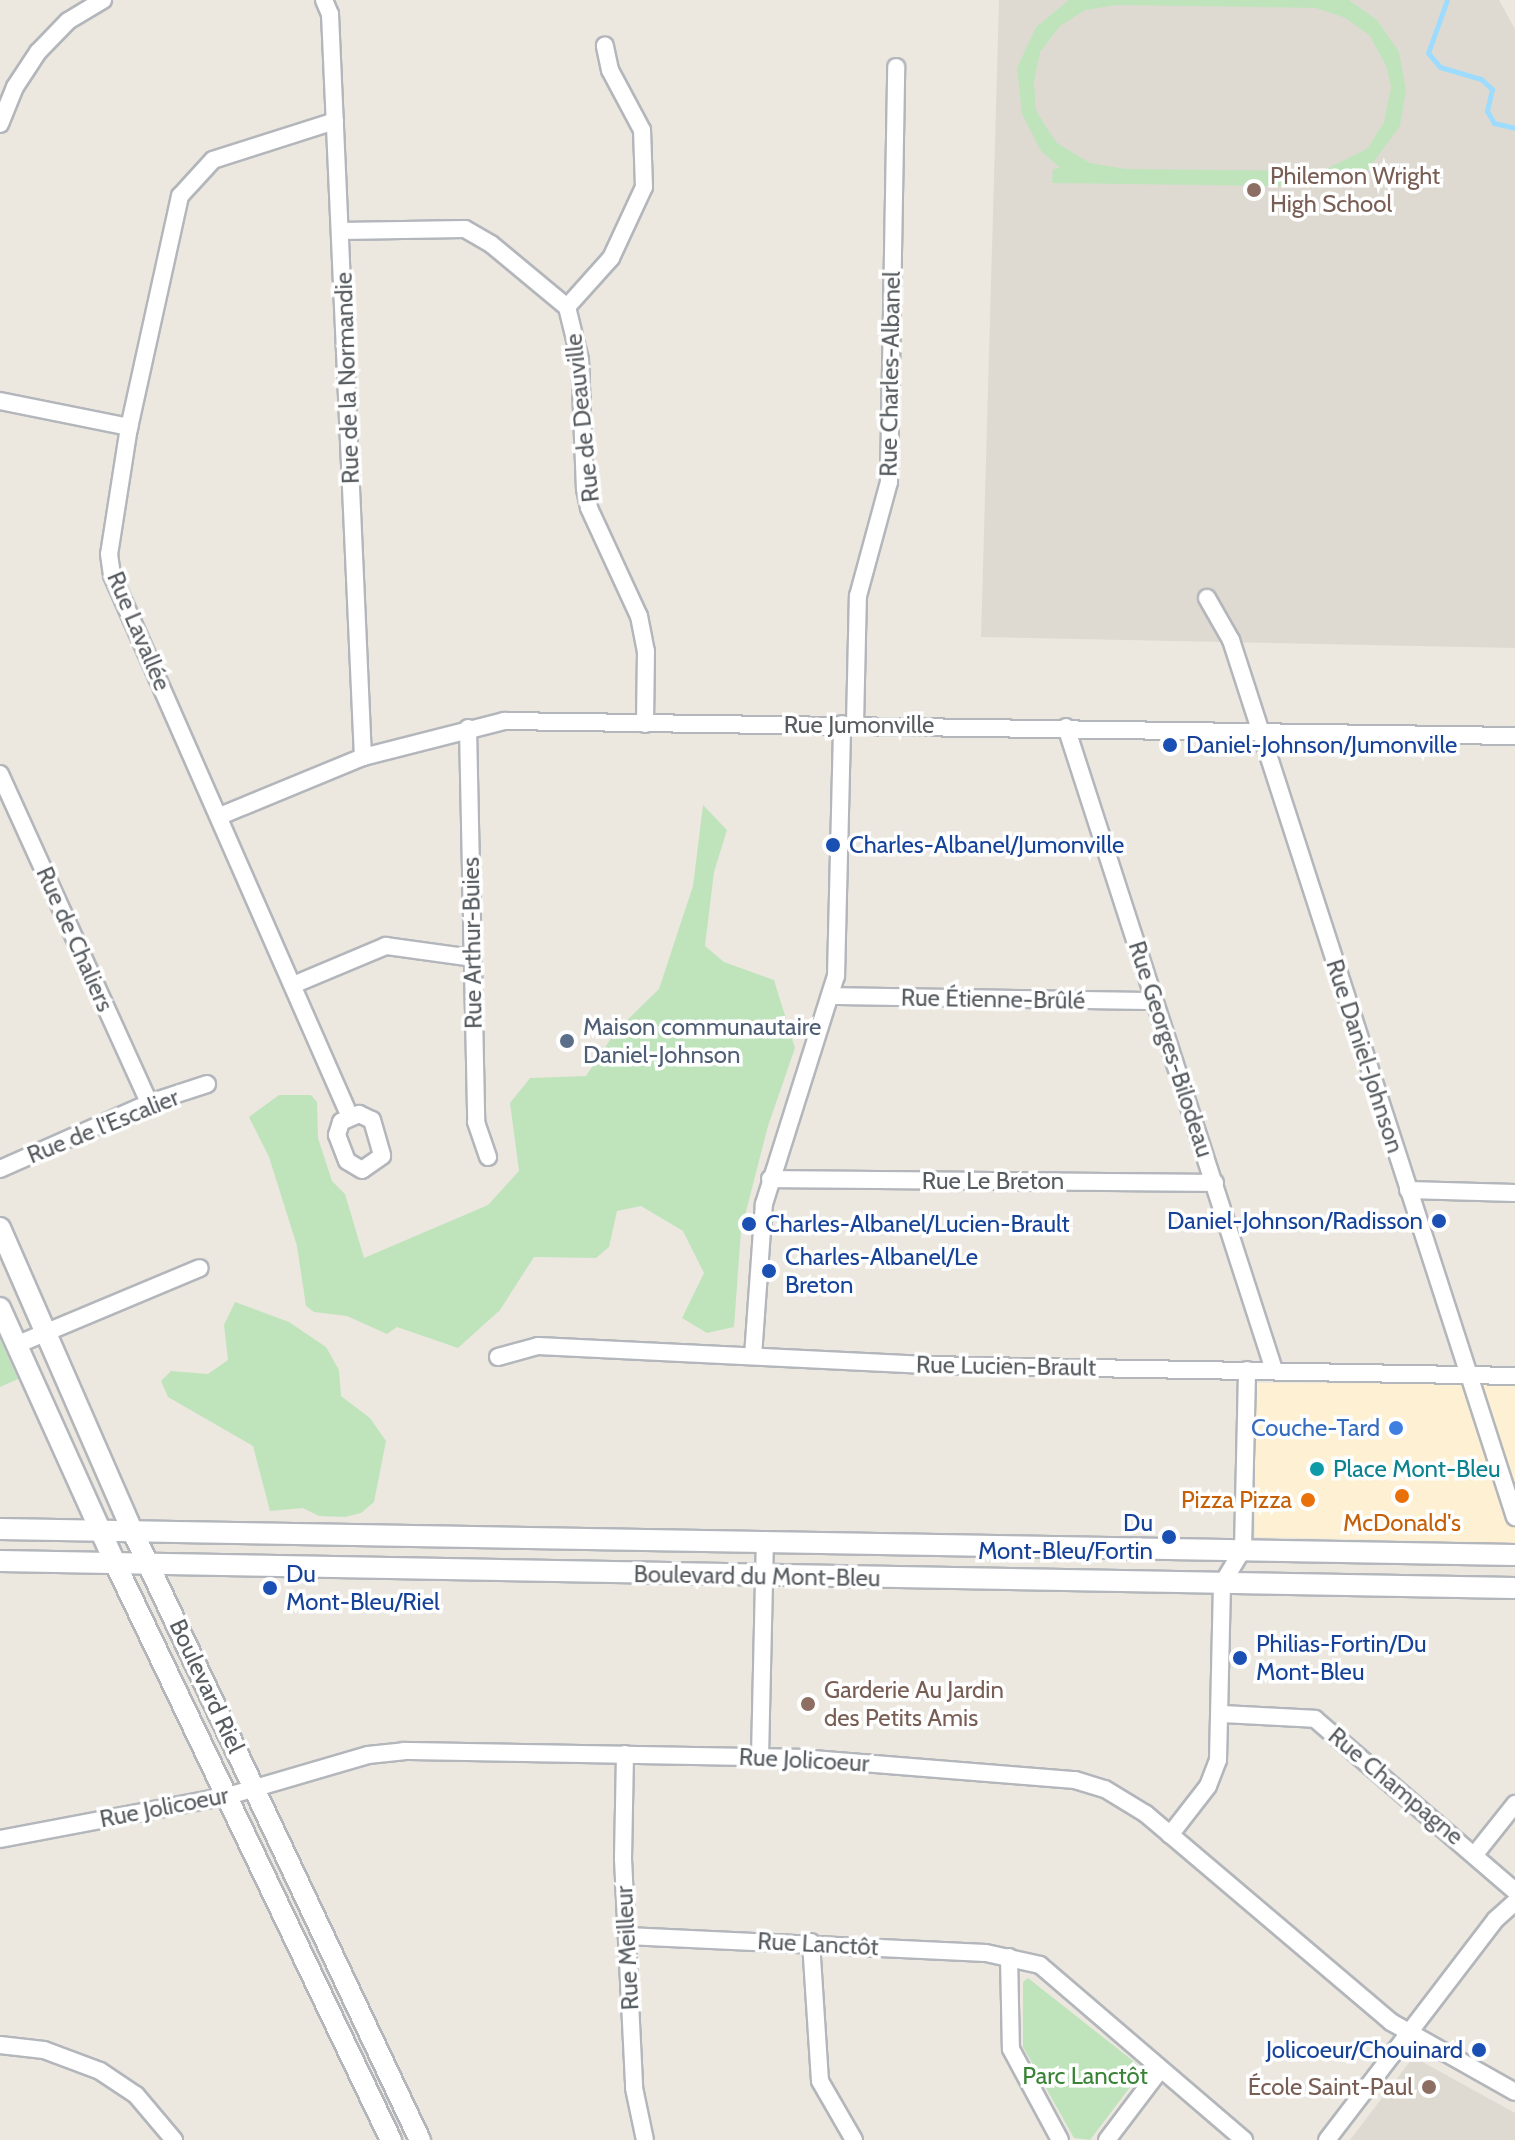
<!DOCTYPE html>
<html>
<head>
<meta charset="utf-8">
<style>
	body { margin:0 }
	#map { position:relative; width:1515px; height:2140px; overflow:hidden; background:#ece8e0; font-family:Cabin,sans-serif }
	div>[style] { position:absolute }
	.commercial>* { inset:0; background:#fdf0d3 }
	.education>* { inset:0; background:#dedad1 }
	.green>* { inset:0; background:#bfe4bc }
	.stream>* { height:5px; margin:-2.5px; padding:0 2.5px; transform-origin:2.5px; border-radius:2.5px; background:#9ddcfe }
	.roads { filter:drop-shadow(2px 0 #b3b6bb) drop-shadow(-2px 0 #b3b6bb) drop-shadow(0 2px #b3b6bb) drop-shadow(0 -2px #b3b6bb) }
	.minor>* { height:16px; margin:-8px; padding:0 8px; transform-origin:8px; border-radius:8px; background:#fff }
	.tertiary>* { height:20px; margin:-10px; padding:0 10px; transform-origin:10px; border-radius:10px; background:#fff }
	.dots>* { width:22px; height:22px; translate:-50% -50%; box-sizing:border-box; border:4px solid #fff; border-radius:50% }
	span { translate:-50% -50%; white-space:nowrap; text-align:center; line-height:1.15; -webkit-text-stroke:7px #fff; paint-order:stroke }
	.education-label { font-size:24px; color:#785e54 }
	.left { translate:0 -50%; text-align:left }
	.right { translate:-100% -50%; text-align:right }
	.street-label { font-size:24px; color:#585d61 }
	.transit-label { font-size:24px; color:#164399 }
	.service-label { font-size:24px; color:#4e5e75 }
	.shop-label { font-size:24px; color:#366cbe }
	.culture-label { font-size:24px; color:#0d838f }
	.food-label { font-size:24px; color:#c56008 }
	.park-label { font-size:24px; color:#388335 }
</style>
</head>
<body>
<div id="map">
	<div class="commercial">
		<i style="clip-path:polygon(1254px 1383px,1515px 1384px,1515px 1543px,1255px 1537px)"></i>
	</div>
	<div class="education">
		<i style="clip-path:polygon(999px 0,1499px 0,1515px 29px,1515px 648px,981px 637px)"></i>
		<i style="clip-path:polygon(1411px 2060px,1419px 2060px,1515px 2113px,1515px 2140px,1350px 2140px)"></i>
	</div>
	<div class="green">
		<i style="clip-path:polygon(evenodd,1069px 0,1349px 0,1377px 20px,1399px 52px,1406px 90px,1400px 126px,1367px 171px,1334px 187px,1052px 183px,1053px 169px,1060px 168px,1041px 151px,1022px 114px,1017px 68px,1036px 27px,1069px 0,1117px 5px,1316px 8px,1346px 18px,1370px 36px,1387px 68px,1391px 87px,1384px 122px,1367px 149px,1322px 171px,1126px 169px,1090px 163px,1057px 143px,1048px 130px,1036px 110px,1034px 82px,1040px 52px,1060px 26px,1085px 10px,1117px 5px)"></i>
		<i style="clip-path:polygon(703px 805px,727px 830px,714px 872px,705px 946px,724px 962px,774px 980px,795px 1048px,768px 1126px,741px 1231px,734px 1327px,707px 1333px,682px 1318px,704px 1273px,683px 1231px,641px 1206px,617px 1211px,609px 1247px,596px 1258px,534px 1257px,500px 1310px,458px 1348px,397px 1327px,387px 1334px,347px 1316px,314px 1312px,306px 1306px,297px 1246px,269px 1157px,249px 1117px,279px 1095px,311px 1095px,317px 1102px,318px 1138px,332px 1181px,345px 1194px,364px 1258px,488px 1205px,519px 1171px,510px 1103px,530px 1078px,586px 1076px,616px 1031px,659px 989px,693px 886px)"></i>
		<i style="clip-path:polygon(235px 1302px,289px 1322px,326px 1347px,339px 1370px,341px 1396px,370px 1418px,386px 1441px,374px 1502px,361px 1513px,345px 1517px,319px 1516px,303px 1508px,270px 1511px,253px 1446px,168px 1397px,161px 1381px,171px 1371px,208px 1374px,228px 1360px,224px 1325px)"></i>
		<i style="clip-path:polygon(0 1339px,18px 1379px,0 1387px)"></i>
		<i style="clip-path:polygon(1028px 1978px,1137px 2064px,1140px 2074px,1090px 2140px,1074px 2138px,1023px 2047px,1023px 1982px)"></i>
	</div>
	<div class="stream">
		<i style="left:1447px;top:0;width:56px;rotate:109.7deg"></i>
		<i style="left:1428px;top:53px;width:18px;rotate:49deg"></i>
		<i style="left:1440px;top:67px;width:43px;rotate:16.3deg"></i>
		<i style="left:1481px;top:79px;width:15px;rotate:42deg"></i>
		<i style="left:1492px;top:89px;width:23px;rotate:103deg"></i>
		<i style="left:1487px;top:111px;width:14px;rotate:60deg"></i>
		<i style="left:1494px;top:123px;width:22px;rotate:13deg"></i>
	</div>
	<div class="roads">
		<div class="minor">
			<i style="left:324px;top:0;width:15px;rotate:67deg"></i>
			<i style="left:330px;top:14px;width:744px;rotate:87.46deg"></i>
			<i style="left:335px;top:121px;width:128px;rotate:162.3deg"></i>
			<i style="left:213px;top:160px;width:49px;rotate:132.5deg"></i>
			<i style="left:180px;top:196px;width:237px;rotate:102.4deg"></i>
			<i style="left:129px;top:427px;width:129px;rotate:98.9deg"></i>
			<i style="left:109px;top:554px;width:21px;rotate:82deg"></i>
			<i style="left:112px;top:575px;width:592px;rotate:66.29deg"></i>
			<i style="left:0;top:124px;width:40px;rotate:-68deg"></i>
			<i style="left:15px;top:87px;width:42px;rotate:-56.7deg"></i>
			<i style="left:38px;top:52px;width:43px;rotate:-45.9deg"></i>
			<i style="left:68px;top:21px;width:41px;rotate:-31deg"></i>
			<i style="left:340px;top:231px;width:125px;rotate:-0.9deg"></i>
			<i style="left:465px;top:229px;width:30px;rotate:30deg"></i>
			<i style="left:491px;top:244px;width:99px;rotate:39.7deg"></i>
			<i style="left:567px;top:307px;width:55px;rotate:76.2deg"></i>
			<i style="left:580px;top:360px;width:129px;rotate:87.8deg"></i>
			<i style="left:585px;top:489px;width:19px;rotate:78deg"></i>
			<i style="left:589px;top:508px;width:119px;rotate:65.2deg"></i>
			<i style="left:639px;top:616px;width:36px;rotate:79deg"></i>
			<i style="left:646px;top:651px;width:73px;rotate:90.8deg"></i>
			<i style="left:567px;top:307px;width:66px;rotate:-48.1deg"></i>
			<i style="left:611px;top:258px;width:78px;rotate:-65.1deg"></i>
			<i style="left:644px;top:187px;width:57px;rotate:-92deg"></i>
			<i style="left:642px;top:130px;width:68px;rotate:-118.1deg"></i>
			<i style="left:610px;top:70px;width:25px;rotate:-102deg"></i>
			<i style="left:0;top:401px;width:132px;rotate:11.4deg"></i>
			<i style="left:1207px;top:598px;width:48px;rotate:60.3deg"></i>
			<i style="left:1231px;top:640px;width:922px;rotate:72.06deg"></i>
			<i style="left:855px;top:724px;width:128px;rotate:-88.7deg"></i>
			<i style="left:858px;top:596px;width:118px;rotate:-74.8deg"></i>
			<i style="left:889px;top:482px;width:415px;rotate:-89deg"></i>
			<i style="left:1066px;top:727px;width:676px;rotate:72.07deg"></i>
			<i style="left:468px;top:728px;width:394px;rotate:88.8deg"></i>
			<i style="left:476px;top:1122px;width:37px;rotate:71deg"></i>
			<i style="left:0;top:774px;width:361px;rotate:65.6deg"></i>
			<i style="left:220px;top:816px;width:155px;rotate:-22.4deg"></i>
			<i style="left:363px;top:757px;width:146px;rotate:-14.3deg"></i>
			<i style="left:504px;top:721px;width:1011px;rotate:0.85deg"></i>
			<i style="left:293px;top:985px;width:101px;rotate:-22.8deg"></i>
			<i style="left:386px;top:946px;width:88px;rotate:7.9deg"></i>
			<i style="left:831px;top:996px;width:324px;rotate:0.9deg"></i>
			<i style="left:359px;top:1114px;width:14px;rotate:25deg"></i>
			<i style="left:372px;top:1120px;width:37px;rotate:74deg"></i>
			<i style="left:382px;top:1156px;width:24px;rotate:145deg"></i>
			<i style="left:362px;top:1170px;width:17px;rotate:-149deg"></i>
			<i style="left:347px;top:1161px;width:28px;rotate:-111deg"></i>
			<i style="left:337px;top:1135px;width:14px;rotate:-73deg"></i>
			<i style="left:341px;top:1122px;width:20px;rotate:-24deg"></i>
			<i style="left:0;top:1169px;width:163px;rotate:-23.9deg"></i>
			<i style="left:149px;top:1103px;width:61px;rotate:-18.1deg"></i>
			<i style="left:770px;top:1179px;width:445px;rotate:0.5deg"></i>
			<i style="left:1408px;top:1190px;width:107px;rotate:1.6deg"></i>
			<i style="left:16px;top:1345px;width:199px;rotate:-22.7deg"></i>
			<i style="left:753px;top:1356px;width:152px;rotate:-85.9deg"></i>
			<i style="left:764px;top:1204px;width:239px;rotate:-72.5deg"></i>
			<i style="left:836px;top:976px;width:252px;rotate:-88.6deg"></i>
			<i style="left:498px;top:1357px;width:41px;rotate:-15.4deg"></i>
			<i style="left:538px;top:1346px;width:389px;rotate:2.8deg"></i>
			<i style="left:927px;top:1365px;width:588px;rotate:1.07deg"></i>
			<i style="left:1221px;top:1714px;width:94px;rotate:3deg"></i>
			<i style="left:1315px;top:1719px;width:264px;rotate:40.7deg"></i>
			<i style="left:625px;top:1754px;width:105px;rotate:91.1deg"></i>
			<i style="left:623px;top:1859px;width:229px;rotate:87.2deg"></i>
			<i style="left:634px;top:2088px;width:53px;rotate:78.1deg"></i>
			<i style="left:760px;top:1757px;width:217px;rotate:-88.7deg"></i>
			<i style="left:1170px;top:1835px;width:62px;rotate:-52.2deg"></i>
			<i style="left:1208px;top:1786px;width:28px;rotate:-69deg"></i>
			<i style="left:1218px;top:1760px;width:176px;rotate:-88.7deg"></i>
			<i style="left:1222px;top:1584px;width:41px;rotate:-59deg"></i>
			<i style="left:1243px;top:1549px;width:179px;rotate:-88.7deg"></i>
			<i style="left:0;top:1839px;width:232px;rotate:-10.7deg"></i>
			<i style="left:228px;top:1796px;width:146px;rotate:-16.3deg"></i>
			<i style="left:368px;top:1755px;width:36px;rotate:-6deg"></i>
			<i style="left:404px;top:1751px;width:396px;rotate:1deg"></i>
			<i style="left:800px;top:1758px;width:276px;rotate:4.6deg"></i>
			<i style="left:1075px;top:1780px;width:31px;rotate:17deg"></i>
			<i style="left:1105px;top:1789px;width:48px;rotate:31.4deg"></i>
			<i style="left:1146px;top:1814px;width:321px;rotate:40.3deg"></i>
			<i style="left:1391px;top:2022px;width:142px;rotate:29.4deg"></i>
			<i style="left:1476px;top:1853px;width:63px;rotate:-51.5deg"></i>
			<i style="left:627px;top:1936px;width:359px;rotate:2.7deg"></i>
			<i style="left:986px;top:1953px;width:55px;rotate:12.5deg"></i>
			<i style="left:1040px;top:1965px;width:269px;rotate:40.6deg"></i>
			<i style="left:811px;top:1942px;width:139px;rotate:86.3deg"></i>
			<i style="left:820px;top:2081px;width:68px;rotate:60deg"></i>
			<i style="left:1009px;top:1957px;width:92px;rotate:88.8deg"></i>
			<i style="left:1011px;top:2049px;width:103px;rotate:61.7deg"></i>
			<i style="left:0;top:2045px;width:44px;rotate:6.5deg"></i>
			<i style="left:44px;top:2050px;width:60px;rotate:20.6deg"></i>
			<i style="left:100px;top:2071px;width:43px;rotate:33.7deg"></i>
			<i style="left:136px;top:2095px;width:59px;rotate:49.8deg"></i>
			<i style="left:1107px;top:2140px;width:88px;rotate:-52.9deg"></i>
			<i style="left:1327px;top:2140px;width:277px;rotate:-52.6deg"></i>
			<i style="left:1495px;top:1920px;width:27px;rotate:-42deg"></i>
		</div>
		<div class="tertiary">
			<i style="left:0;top:1228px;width:330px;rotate:66.4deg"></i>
			<i style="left:132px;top:1530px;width:675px;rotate:64.73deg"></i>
			<i style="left:0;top:1308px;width:280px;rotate:65.7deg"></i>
			<i style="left:115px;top:1563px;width:640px;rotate:64.44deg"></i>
			<i style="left:0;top:1529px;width:1515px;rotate:0.98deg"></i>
			<i style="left:0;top:1561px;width:1515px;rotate:1.02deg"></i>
		</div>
	</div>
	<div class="dots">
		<i style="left:1254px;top:190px;background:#8d6e63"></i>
		<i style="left:1170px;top:745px;background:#1a4fb4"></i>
		<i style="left:833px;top:845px;background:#1a4fb4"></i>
		<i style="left:567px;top:1041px;background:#5c6f8a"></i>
		<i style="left:1439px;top:1221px;background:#1a4fb4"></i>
		<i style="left:749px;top:1224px;background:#1a4fb4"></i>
		<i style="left:769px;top:1271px;background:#1a4fb4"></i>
		<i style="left:1396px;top:1428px;background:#3f7fe0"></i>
		<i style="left:1317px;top:1469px;background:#0f9aa8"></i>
		<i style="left:1402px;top:1496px;background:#e8710a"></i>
		<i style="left:1308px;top:1500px;background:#e8710a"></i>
		<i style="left:1169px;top:1537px;background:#1a4fb4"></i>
		<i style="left:270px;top:1588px;background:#1a4fb4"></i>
		<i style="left:1240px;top:1658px;background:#1a4fb4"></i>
		<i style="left:808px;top:1704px;background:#8d6e63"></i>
		<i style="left:1479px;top:2050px;background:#1a4fb4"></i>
		<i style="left:1429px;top:2087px;background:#8d6e63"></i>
	</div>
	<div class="education-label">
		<span class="left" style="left:1270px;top:190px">Philemon Wright<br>High School</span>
		<span class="left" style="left:824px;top:1704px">Garderie Au Jardin<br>des Petits Amis</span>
		<span class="right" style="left:1413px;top:2087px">École Saint-Paul</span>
	</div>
	<div class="street-label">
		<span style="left:890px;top:374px;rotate:-89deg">Rue Charles-Albanel</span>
		<span style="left:347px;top:378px;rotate:-92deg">Rue de la Normandie</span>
		<span style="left:582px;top:418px;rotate:-96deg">Rue de Deauville</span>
		<span style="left:139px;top:631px;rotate:67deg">Rue Lavallée</span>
		<span style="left:859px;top:725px">Rue Jumonville</span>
		<span style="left:75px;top:939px;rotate:66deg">Rue de Chaliers</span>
		<span style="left:472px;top:943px;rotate:-91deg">Rue Arthur-Buies</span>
		<span style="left:993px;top:999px;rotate:1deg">Rue Étienne-Brûlé</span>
		<span style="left:1171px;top:1049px;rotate:72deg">Rue Georges-Bilodeau</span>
		<span style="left:1365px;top:1056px;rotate:72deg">Rue Daniel-Johnson</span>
		<span style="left:103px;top:1126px;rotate:-22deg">Rue de l'Escalier</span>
		<span style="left:993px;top:1181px">Rue Le Breton</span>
		<span style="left:1006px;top:1366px;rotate:1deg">Rue Lucien-Brault</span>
		<span style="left:757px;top:1576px;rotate:1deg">Boulevard du Mont-Bleu</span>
		<span style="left:207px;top:1686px;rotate:65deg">Boulevard Riel</span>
		<span style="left:804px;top:1760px;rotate:3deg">Rue Jolicoeur</span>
		<span style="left:1396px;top:1786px;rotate:40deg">Rue Champagne</span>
		<span style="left:164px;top:1807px;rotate:-11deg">Rue Jolicoeur</span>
		<span style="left:818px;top:1944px;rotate:3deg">Rue Lanctôt</span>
		<span style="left:627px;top:1948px;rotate:-93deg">Rue Meilleur</span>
	</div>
	<div class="transit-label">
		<span class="left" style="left:1186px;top:745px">Daniel-Johnson/Jumonville</span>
		<span class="left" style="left:849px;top:845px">Charles-Albanel/Jumonville</span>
		<span class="right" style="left:1423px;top:1221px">Daniel-Johnson/Radisson</span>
		<span class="left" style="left:765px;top:1224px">Charles-Albanel/Lucien-Brault</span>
		<span class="left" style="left:785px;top:1271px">Charles-Albanel/Le<br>Breton</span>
		<span class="right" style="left:1153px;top:1537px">Du<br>Mont-Bleu/Fortin</span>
		<span class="left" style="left:286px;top:1588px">Du<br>Mont-Bleu/Riel</span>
		<span class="left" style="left:1256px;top:1658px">Philias-Fortin/Du<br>Mont-Bleu</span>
		<span class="right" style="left:1463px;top:2050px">Jolicoeur/Chouinard</span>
	</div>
	<div class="service-label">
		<span class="left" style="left:583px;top:1041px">Maison communautaire<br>Daniel-Johnson</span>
	</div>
	<div class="shop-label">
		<span class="right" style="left:1380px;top:1428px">Couche-Tard</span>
	</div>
	<div class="culture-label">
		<span class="left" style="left:1333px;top:1469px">Place Mont-Bleu</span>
	</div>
	<div class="food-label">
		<span class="right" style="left:1292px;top:1500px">Pizza Pizza</span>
		<span style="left:1402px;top:1523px">McDonald's</span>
	</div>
	<div class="park-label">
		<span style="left:1085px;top:2076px">Parc Lanctôt</span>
	</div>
</div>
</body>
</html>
